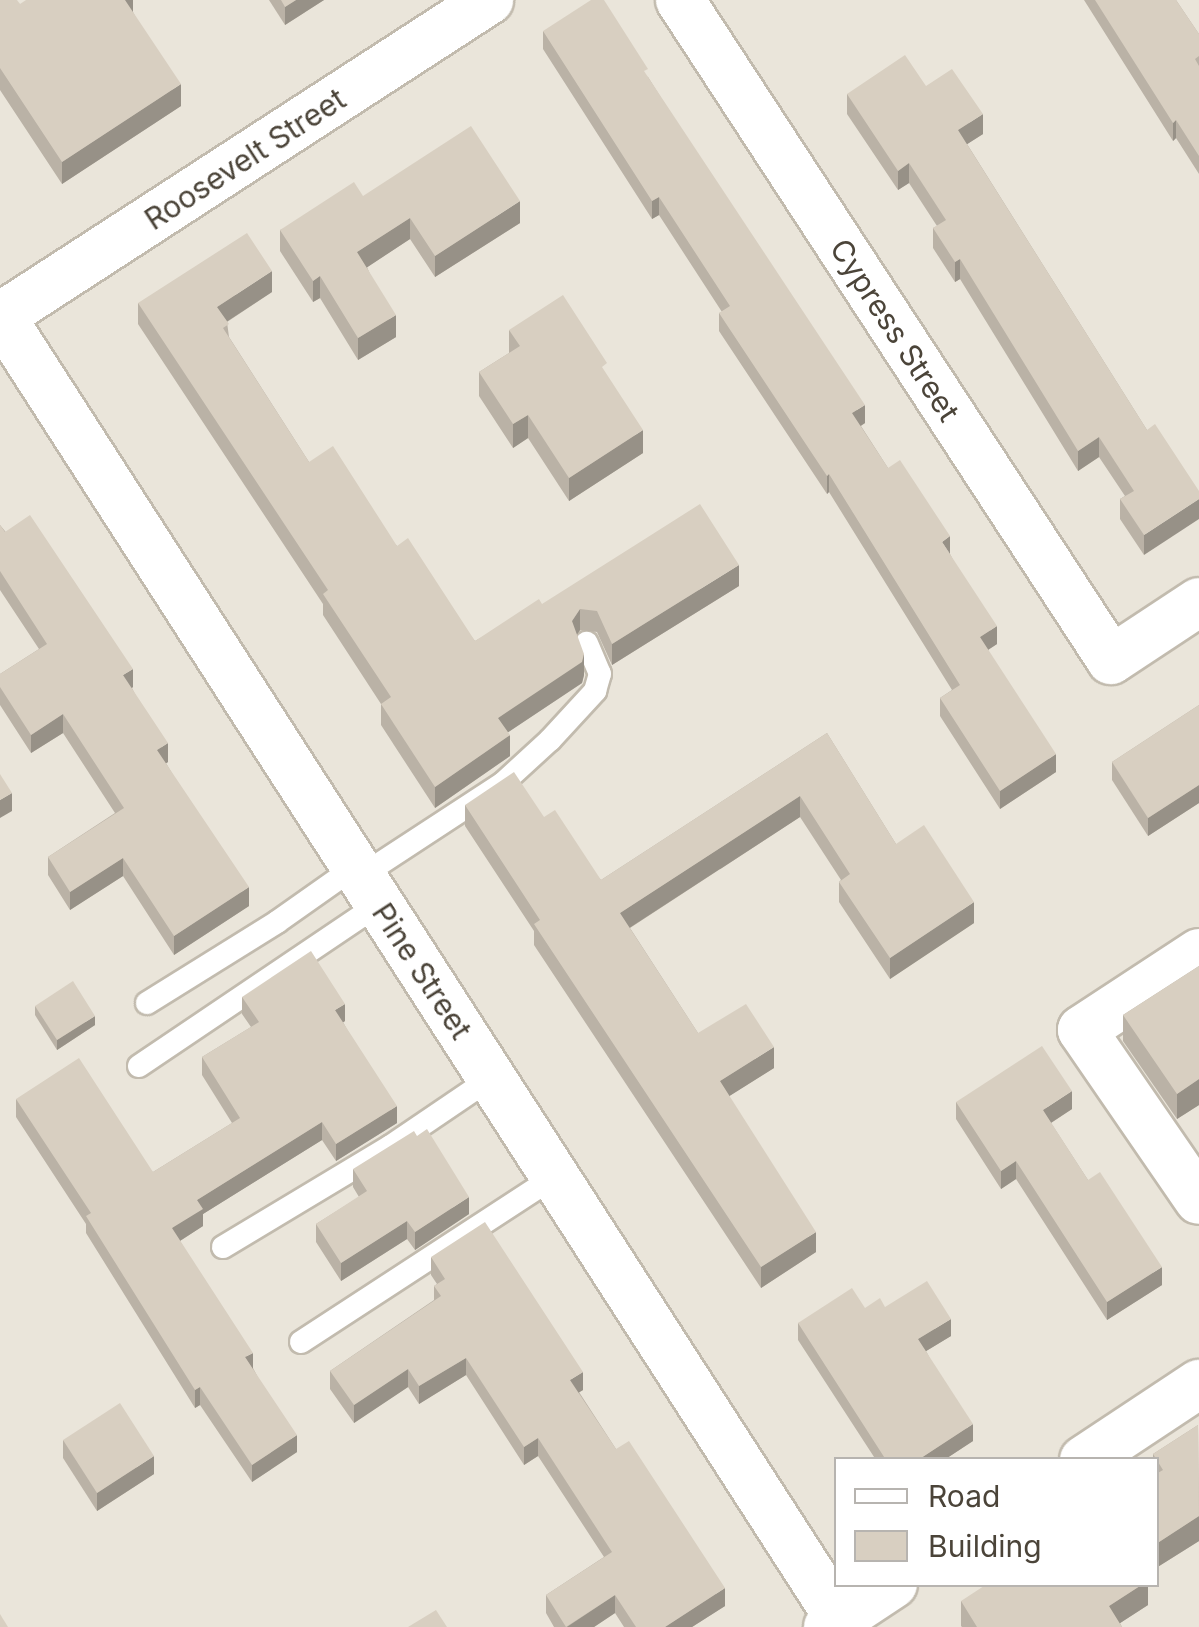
<!DOCTYPE html>
<html>
<head>
<meta charset="utf-8">
<style>
	body { margin:0 }
	#map { position:relative; width:1199px; height:1627px; overflow:hidden; background:#f6f3ec; font-family:Inter,sans-serif }
	div>[style] { position:absolute }
	.residential>* { inset:0; background:#eae5da }
	.roads { filter:drop-shadow(2px 0 #c2bbae) drop-shadow(-2px 0 #c2bbae) drop-shadow(0 2px #c2bbae) drop-shadow(0 -2px #c2bbae) }
	.lane>* { height:22px; margin:-11px; padding:0 11px; transform-origin:11px; border-radius:11px; background:#fff }
	.street>* { height:48px; margin:-24px; padding:0 24px; transform-origin:24px; border-radius:24px; background:#fff }
	.wall>* { inset:0; background:#bab2a6 }
	.shaded-wall>* { inset:0; background:#979187 }
	.building>* { inset:0; background:#d8cfc1 }
	span { translate:-50% -50%; white-space:nowrap; text-align:center; line-height:1.15; -webkit-text-stroke:8px #fff; paint-order:stroke }
	.street-label { font-size:30px; color:#4b4439 }
	.legend { position:absolute; left:834px; top:1457px; width:325px; height:130px; box-sizing:border-box; background:#fff; border:2px solid #b7b4b0; margin:0; padding:12px 18px; list-style:none; font-size:30px; color:#4b4439 }
	.legend li { display:flex; align-items:center; gap:20px; height:50px }
	.legend b { width:50px; border:2px solid #b7b4b0 }
</style>
</head>
<body>
<div id="map">
	<div class="residential">
		<i style="clip-path:polygon(evenodd,0 0,1199px 0,1199px 1627px,0 1627px,0 0,836px 1460px,1156px 1460px,1156px 1584px,836px 1584px,836px 1460px)"></i>
	</div>
	<div class="roads">
		<div class="lane">
			<i style="left:361px;top:876px;width:170px;rotate:-33.2deg"></i>
			<i style="left:503px;top:783px;width:64px;rotate:-42.5deg"></i>
			<i style="left:550px;top:740px;width:67px;rotate:-47.4deg"></i>
			<i style="left:595px;top:691px;width:18px;rotate:-74deg"></i>
			<i style="left:600px;top:674px;width:34px;rotate:-113deg"></i>
			<i style="left:147px;top:1003px;width:153px;rotate:-31.9deg"></i>
			<i style="left:277px;top:922px;width:95px;rotate:-35.2deg"></i>
			<i style="left:139px;top:1066px;width:290px;rotate:-34deg"></i>
			<i style="left:223px;top:1247px;width:196px;rotate:-31deg"></i>
			<i style="left:391px;top:1146px;width:121px;rotate:-34.2deg"></i>
			<i style="left:301px;top:1342px;width:302px;rotate:-33.1deg"></i>
		</div>
		<div class="street">
			<i style="left:680px;top:0;width:788px;rotate:56.85deg"></i>
			<i style="left:1111px;top:660px;width:105px;rotate:-33.4deg"></i>
			<i style="left:0;top:315px;width:1561px;rotate:57.22deg"></i>
			<i style="left:0;top:317px;width:583px;rotate:-32.95deg"></i>
			<i style="left:1199px;top:953px;width:140px;rotate:146.7deg"></i>
			<i style="left:1082px;top:1030px;width:206px;rotate:55.5deg"></i>
			<i style="left:1084px;top:1460px;width:138px;rotate:-33.5deg"></i>
			<i style="left:828px;top:1627px;width:78px;rotate:-33.5deg"></i>
		</div>
	</div>
	<div class="wall">
		<i style="clip-path:polygon(0 0,20px 4px,133px 0,133px 12px,181px 106px,62px 184px,0 90px)"></i>
		<i style="clip-path:polygon(269px 0,324px 0,285px 25px)"></i>
		<i style="clip-path:polygon(1084px 0,1176px 0,1199px 34px,1199px 174px,1176px 138px,1173px 141px)"></i>
		<i style="clip-path:polygon(543px 31px,648px 77px,865px 423px,861px 426px,888px 468px,950px 554px,997px 644px,988px 650px,1056px 772px,1000px 809px,940px 716px,940px 698px,952px 690px,829px 492px,827px 494px,719px 331px,719px 313px,722px 312px,659px 215px,652px 219px,543px 49px)"></i>
		<i style="clip-path:polygon(926px 86px,983px 134px,967px 144px,1147px 430px,1144px 555px,1120px 519px,1120px 499px,1125px 496px,1099px 457px,1078px 471px,960px 279px,955px 282px,933px 248px,933px 228px,937px 226px,909px 183px,898px 190px,847px 114px,847px 94px)"></i>
		<i style="clip-path:polygon(363px 196px,520px 223px,435px 277px,410px 239px,367px 267px,396px 337px,358px 360px,320px 298px,313px 302px,280px 251px,280px 230px)"></i>
		<i style="clip-path:polygon(272px 292px,227px 322px,229px 337px,309px 462px,397px 546px,475px 641px,542px 604px,739px 586px,612px 665px,597px 632px,580px 630px,577px 635px,584px 675px,582px 683px,508px 732px,510px 756px,435px 808px,381px 725px,381px 704px,323px 615px,323px 604px,138px 324px,138px 303px)"></i>
		<i style="clip-path:polygon(509px 330px,607px 376px,643px 453px,569px 501px,528px 438px,513px 448px,479px 396px,479px 372px,509px 353px)"></i>
		<i style="clip-path:polygon(0 525px,133px 687px,132px 688px,168px 762px,166px 763px,249px 906px,174px 955px,123px 876px,70px 910px,48px 875px,48px 857px,115px 813px,63px 733px,31px 753px,0 705px,0 674px,39px 649px,0 590px)"></i>
		<i style="clip-path:polygon(1199px 705px,1199px 803px,1148px 836px,1112px 780px,1112px 762px)"></i>
		<i style="clip-path:polygon(827px 733px,896px 844px,974px 923px,890px 979px,839px 902px,839px 882px,841px 880px,800px 817px,630px 928px,698px 1033px,774px 1068px,729px 1096px,816px 1252px,761px 1288px,534px 945px,534px 931px,465px 826px,465px 805px,544px 817px,601px 880px)"></i>
		<i style="clip-path:polygon(1199px 966px,1199px 1105px,1177px 1119px,1123px 1041px,1123px 1015px)"></i>
		<i style="clip-path:polygon(242px 997px,345px 1021px,343px 1022px,397px 1123px,336px 1161px,322px 1140px,203px 1214px,203px 1226px,180px 1241px,253px 1368px,297px 1452px,252px 1482px,200px 1405px,195px 1408px,86px 1233px,86px 1224px,16px 1117px,16px 1099px,153px 1172px,232px 1123px,202px 1075px,202px 1057px,251px 1027px,242px 1014px)"></i>
		<i style="clip-path:polygon(35px 1006px,95px 1025px,57px 1050px,35px 1015px)"></i>
		<i style="clip-path:polygon(956px 1102px,1072px 1109px,1051px 1123px,1088px 1180px,1162px 1285px,1107px 1320px,1016px 1179px,1001px 1189px,956px 1119px)"></i>
		<i style="clip-path:polygon(353px 1169px,469px 1214px,415px 1250px,407px 1239px,341px 1281px,316px 1242px,316px 1224px,359px 1197px,353px 1187px)"></i>
		<i style="clip-path:polygon(431px 1257px,583px 1390px,579px 1392px,616px 1449px,725px 1606px,692px 1627px,624px 1627px,615px 1613px,594px 1627px,554px 1627px,546px 1613px,546px 1595px,604px 1557px,538px 1456px,524px 1465px,466px 1375px,419px 1404px,408px 1387px,354px 1423px,330px 1389px,330px 1371px,434px 1300px,434px 1286px,437px 1284px,431px 1275px)"></i>
		<i style="clip-path:polygon(885px 1307px,951px 1336px,926px 1351px,973px 1441px,944px 1460px,876px 1460px,798px 1340px,798px 1323px,865px 1308px)"></i>
		<i style="clip-path:polygon(1198px 1425px,1199px 1541px,1156px 1568px,1156px 1460px,1153px 1460px,1153px 1454px)"></i>
		<i style="clip-path:polygon(63px 1440px,154px 1474px,97px 1511px,63px 1458px)"></i>
		<i style="clip-path:polygon(1148px 1584px,1148px 1605px,1120px 1623px,1122px 1627px,962px 1627px,961px 1626px,961px 1601px)"></i>
	</div>
	<div class="shaded-wall">
		<i style="clip-path:polygon(123px 0,133px 0,133px 13px)"></i>
		<i style="clip-path:polygon(296px 0,324px 0,285px 25px,285px 7px)"></i>
		<i style="clip-path:polygon(181px 84px,181px 106px,62px 184px,62px 162px)"></i>
		<i style="clip-path:polygon(983px 114px,983px 134px,958px 150px,958px 130px)"></i>
		<i style="clip-path:polygon(1176px 120px,1176px 138px,1173px 141px,1173px 123px)"></i>
		<i style="clip-path:polygon(909px 163px,909px 183px,898px 190px,898px 171px)"></i>
		<i style="clip-path:polygon(659px 197px,659px 215px,652px 219px,652px 201px)"></i>
		<i style="clip-path:polygon(520px 201px,520px 223px,435px 277px,435px 256px)"></i>
		<i style="clip-path:polygon(410px 218px,410px 239px,357px 274px,357px 252px)"></i>
		<i style="clip-path:polygon(960px 259px,960px 279px,955px 282px,955px 262px)"></i>
		<i style="clip-path:polygon(272px 271px,272px 292px,217px 328px,217px 307px)"></i>
		<i style="clip-path:polygon(320px 276px,320px 298px,313px 302px,313px 281px)"></i>
		<i style="clip-path:polygon(396px 315px,396px 337px,358px 360px,358px 338px)"></i>
		<i style="clip-path:polygon(865px 405px,865px 423px,852px 431px,852px 413px)"></i>
		<i style="clip-path:polygon(528px 415px,528px 438px,513px 448px,513px 424px)"></i>
		<i style="clip-path:polygon(643px 430px,643px 453px,569px 501px,569px 478px)"></i>
		<i style="clip-path:polygon(1099px 437px,1099px 457px,1078px 471px,1078px 451px)"></i>
		<i style="clip-path:polygon(829px 474px,829px 492px,827px 494px,827px 476px)"></i>
		<i style="clip-path:polygon(1199px 499px,1199px 519px,1144px 555px,1144px 535px)"></i>
		<i style="clip-path:polygon(950px 536px,950px 554px,942px 542px)"></i>
		<i style="clip-path:polygon(739px 565px,739px 586px,612px 665px,612px 644px)"></i>
		<i style="clip-path:polygon(580px 609px,580px 630px,572px 642px,572px 621px)"></i>
		<i style="clip-path:polygon(997px 626px,997px 644px,980px 655px,980px 637px)"></i>
		<i style="clip-path:polygon(584px 654px,584px 675px,582px 683px,498px 739px,498px 718px)"></i>
		<i style="clip-path:polygon(133px 669px,133px 687px,123px 693px,123px 675px)"></i>
		<i style="clip-path:polygon(63px 714px,63px 733px,31px 753px,31px 735px)"></i>
		<i style="clip-path:polygon(510px 735px,510px 756px,435px 808px,435px 787px)"></i>
		<i style="clip-path:polygon(168px 743px,168px 762px,157px 769px,157px 750px)"></i>
		<i style="clip-path:polygon(1056px 754px,1056px 772px,1000px 809px,1000px 791px)"></i>
		<i style="clip-path:polygon(1199px 785px,1199px 803px,1148px 836px,1148px 818px)"></i>
		<i style="clip-path:polygon(12px 793px,12px 811px,0 818px,0 800px)"></i>
		<i style="clip-path:polygon(800px 796px,800px 817px,620px 934px,620px 913px)"></i>
		<i style="clip-path:polygon(123px 858px,123px 876px,70px 910px,70px 892px)"></i>
		<i style="clip-path:polygon(249px 887px,249px 906px,174px 955px,174px 936px)"></i>
		<i style="clip-path:polygon(974px 902px,974px 923px,890px 979px,890px 958px)"></i>
		<i style="clip-path:polygon(345px 1004px,345px 1021px,335px 1028px,335px 1010px)"></i>
		<i style="clip-path:polygon(95px 1016px,95px 1025px,57px 1050px,57px 1040px)"></i>
		<i style="clip-path:polygon(774px 1047px,774px 1068px,720px 1102px,720px 1081px)"></i>
		<i style="clip-path:polygon(1199px 1079px,1199px 1105px,1177px 1119px,1177px 1094px)"></i>
		<i style="clip-path:polygon(1072px 1091px,1072px 1109px,1043px 1128px,1043px 1110px)"></i>
		<i style="clip-path:polygon(397px 1106px,397px 1123px,336px 1161px,336px 1144px)"></i>
		<i style="clip-path:polygon(322px 1122px,322px 1140px,203px 1214px,203px 1226px,172px 1246px,172px 1228px,197px 1200px)"></i>
		<i style="clip-path:polygon(1016px 1161px,1016px 1179px,1001px 1189px,1001px 1171px)"></i>
		<i style="clip-path:polygon(469px 1197px,469px 1214px,415px 1250px,415px 1232px)"></i>
		<i style="clip-path:polygon(407px 1221px,407px 1239px,341px 1281px,341px 1263px)"></i>
		<i style="clip-path:polygon(816px 1232px,816px 1252px,761px 1288px,761px 1267px)"></i>
		<i style="clip-path:polygon(1162px 1267px,1162px 1285px,1107px 1320px,1107px 1302px)"></i>
		<i style="clip-path:polygon(951px 1319px,951px 1336px,918px 1356px,918px 1339px)"></i>
		<i style="clip-path:polygon(253px 1353px,253px 1370px,245px 1357px)"></i>
		<i style="clip-path:polygon(466px 1358px,466px 1375px,419px 1404px,419px 1386px)"></i>
		<i style="clip-path:polygon(408px 1369px,408px 1387px,354px 1423px,354px 1405px)"></i>
		<i style="clip-path:polygon(583px 1372px,583px 1390px,570px 1398px,570px 1380px)"></i>
		<i style="clip-path:polygon(200px 1387px,200px 1405px,195px 1408px,195px 1390px)"></i>
		<i style="clip-path:polygon(973px 1424px,973px 1441px,944px 1460px,918px 1460px)"></i>
		<i style="clip-path:polygon(297px 1435px,297px 1452px,252px 1482px,252px 1465px)"></i>
		<i style="clip-path:polygon(538px 1438px,538px 1456px,524px 1465px,524px 1447px)"></i>
		<i style="clip-path:polygon(154px 1456px,154px 1474px,97px 1511px,97px 1493px)"></i>
		<i style="clip-path:polygon(1199px 1516px,1199px 1541px,1156px 1568px,1156px 1544px)"></i>
		<i style="clip-path:polygon(1143px 1584px,1148px 1584px,1148px 1605px,1114px 1627px,1109px 1606px)"></i>
		<i style="clip-path:polygon(725px 1588px,725px 1606px,692px 1627px,665px 1627px)"></i>
		<i style="clip-path:polygon(615px 1595px,615px 1613px,594px 1627px,567px 1627px)"></i>
	</div>
	<div class="building">
		<i style="clip-path:polygon(0 0,17px 0,20px 4px,26px 0,125px 0,181px 84px,62px 162px,0 68px)"></i>
		<i style="clip-path:polygon(281px 0,296px 0,285px 7px)"></i>
		<i style="clip-path:polygon(591px 0,604px 0,648px 69px,644px 71px,865px 405px,852px 413px,888px 468px,900px 460px,950px 536px,942px 542px,997px 626px,980px 637px,1056px 754px,1000px 791px,940px 698px,960px 685px,829px 474px,827px 476px,719px 313px,730px 306px,659px 197px,652px 201px,543px 31px)"></i>
		<i style="clip-path:polygon(1095px 0,1176px 0,1199px 34px,1199px 56px,1195px 59px,1199px 66px,1199px 156px,1176px 120px,1173px 123px)"></i>
		<i style="clip-path:polygon(905px 55px,926px 86px,952px 69px,983px 114px,958px 130px,1147px 430px,1155px 424px,1199px 491px,1199px 499px,1144px 535px,1120px 499px,1134px 491px,1099px 437px,1078px 451px,960px 259px,955px 262px,933px 228px,946px 220px,909px 163px,898px 171px,847px 94px)"></i>
		<i style="clip-path:polygon(471px 126px,520px 201px,435px 256px,410px 218px,357px 252px,396px 315px,358px 338px,320px 276px,313px 281px,280px 230px,354px 182px,363px 196px)"></i>
		<i style="clip-path:polygon(247px 233px,272px 271px,217px 307px,229px 324px,223px 328px,309px 462px,333px 446px,397px 546px,408px 538px,475px 641px,539px 599px,542px 604px,700px 504px,739px 565px,612px 644px,597px 611px,580px 609px,572px 621px,584px 654px,582px 662px,498px 718px,510px 735px,435px 787px,381px 704px,391px 697px,323px 594px,328px 590px,138px 303px)"></i>
		<i style="clip-path:polygon(563px 295px,607px 363px,602px 367px,643px 430px,569px 478px,528px 415px,513px 424px,479px 372px,520px 346px,509px 330px)"></i>
		<i style="clip-path:polygon(30px 515px,133px 669px,123px 675px,168px 743px,157px 750px,249px 887px,174px 936px,123px 858px,70px 892px,48px 857px,124px 808px,63px 714px,31px 735px,0 687px,0 674px,47px 644px,0 571px,0 525px,5px 532px)"></i>
		<i style="clip-path:polygon(1199px 705px,1199px 785px,1148px 818px,1112px 762px)"></i>
		<i style="clip-path:polygon(827px 733px,896px 844px,924px 825px,974px 902px,890px 958px,839px 882px,850px 874px,800px 796px,620px 913px,698px 1033px,746px 1004px,774px 1047px,720px 1081px,816px 1232px,761px 1267px,534px 924px,540px 920px,465px 805px,514px 772px,544px 817px,555px 810px,601px 880px)"></i>
		<i style="clip-path:polygon(0 774px,12px 793px,0 800px)"></i>
		<i style="clip-path:polygon(311px 951px,345px 1004px,335px 1010px,397px 1106px,336px 1144px,322px 1122px,197px 1200px,203px 1209px,172px 1228px,253px 1353px,245px 1357px,297px 1435px,252px 1465px,200px 1387px,195px 1390px,86px 1216px,91px 1213px,16px 1099px,79px 1058px,153px 1172px,240px 1118px,202px 1057px,259px 1022px,242px 997px)"></i>
		<i style="clip-path:polygon(1199px 966px,1199px 1079px,1177px 1094px,1123px 1015px)"></i>
		<i style="clip-path:polygon(73px 981px,95px 1016px,57px 1040px,35px 1006px)"></i>
		<i style="clip-path:polygon(1042px 1046px,1072px 1091px,1043px 1110px,1088px 1180px,1100px 1172px,1162px 1267px,1107px 1302px,1016px 1161px,1001px 1171px,956px 1102px)"></i>
		<i style="clip-path:polygon(427px 1129px,469px 1197px,415px 1232px,407px 1221px,341px 1263px,316px 1224px,367px 1191px,353px 1169px,414px 1131px,417px 1136px)"></i>
		<i style="clip-path:polygon(485px 1222px,583px 1372px,570px 1380px,616px 1449px,629px 1441px,725px 1588px,665px 1627px,636px 1627px,615px 1595px,566px 1627px,546px 1595px,612px 1552px,538px 1438px,524px 1447px,466px 1358px,419px 1386px,408px 1369px,354px 1405px,330px 1371px,441px 1296px,434px 1286px,445px 1279px,431px 1257px)"></i>
		<i style="clip-path:polygon(927px 1281px,951px 1319px,918px 1339px,973px 1424px,918px 1460px,886px 1460px,798px 1323px,852px 1288px,865px 1308px,880px 1298px,885px 1307px)"></i>
		<i style="clip-path:polygon(120px 1403px,154px 1456px,97px 1493px,63px 1440px)"></i>
		<i style="clip-path:polygon(1198px 1425px,1199px 1516px,1156px 1544px,1156px 1474px,1163px 1470px,1153px 1454px)"></i>
		<i style="clip-path:polygon(987px 1584px,1143px 1584px,1109px 1606px,1122px 1627px,977px 1627px,961px 1601px)"></i>
		<i style="clip-path:polygon(436px 1610px,447px 1627px,408px 1627px)"></i>
		<i style="clip-path:polygon(0 1614px,8px 1627px,0 1627px)"></i>
	</div>
	<div class="street-label">
		<span style="left:245px;top:159px;rotate:-33deg">Roosevelt Street</span>
		<span style="left:895px;top:330px;rotate:57deg">Cypress Street</span>
		<span style="left:422px;top:971px;rotate:57deg">Pine Street</span>
	</div>
	<ul class="legend">
	<li><b style="height:12px;background:#fff"></b>Road</li>
	<li><b style="height:28px;background:#d8cfc1"></b>Building</li>
	</ul>
</div>
</body>
</html>
